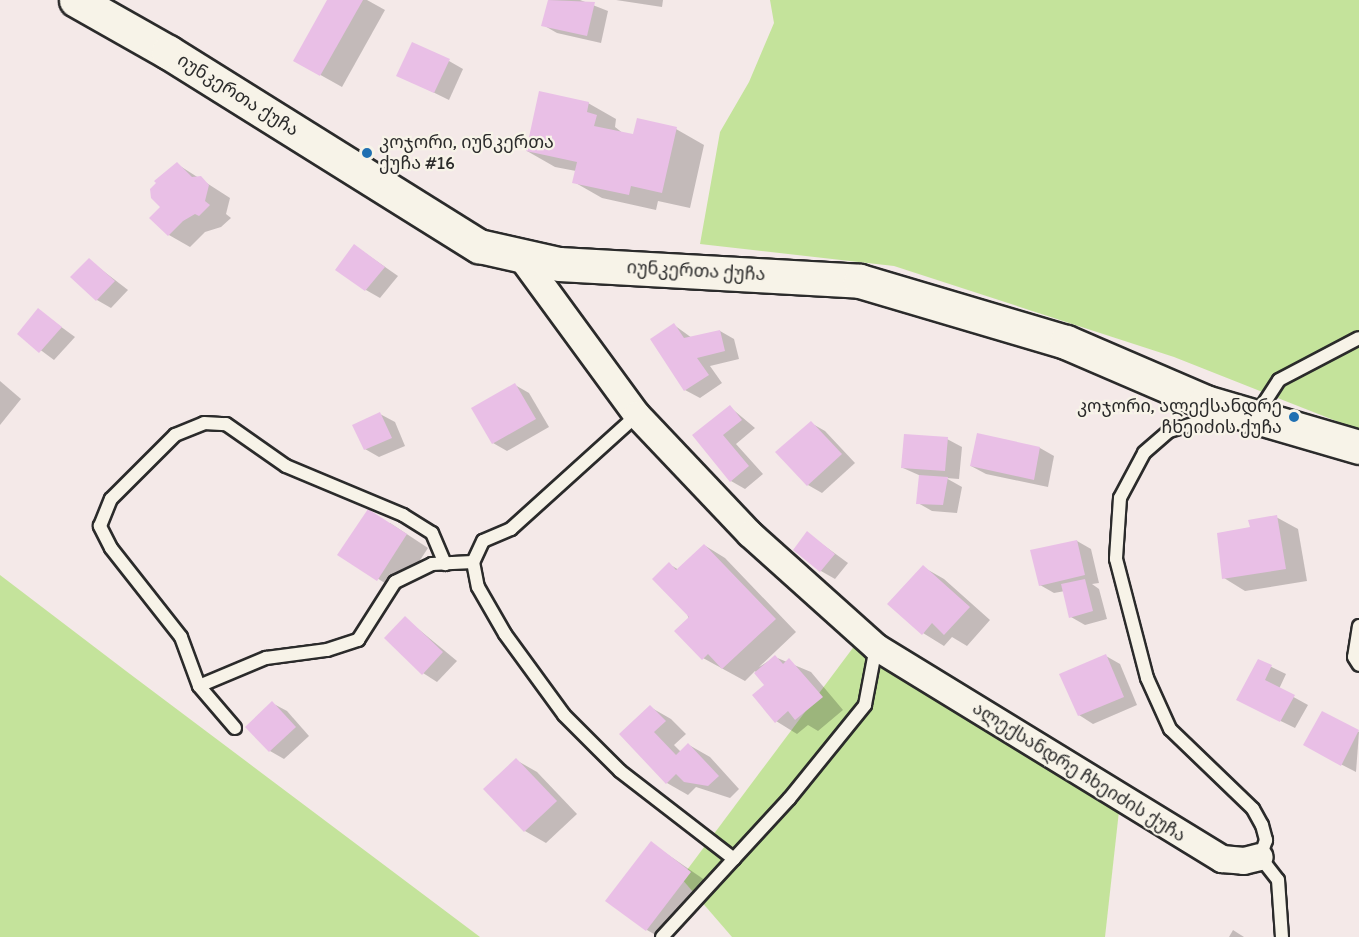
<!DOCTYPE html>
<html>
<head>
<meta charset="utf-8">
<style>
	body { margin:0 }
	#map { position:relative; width:1359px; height:937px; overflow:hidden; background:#f4e9e8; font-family:Itim,"Noto Sans Georgian",sans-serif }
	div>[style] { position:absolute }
	.green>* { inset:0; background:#c4e39b }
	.shadow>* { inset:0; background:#0003 }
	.building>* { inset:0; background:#e9bfe6 }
	.roads { filter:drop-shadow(2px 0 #2b2b2b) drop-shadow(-2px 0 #2b2b2b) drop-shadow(0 2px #2b2b2b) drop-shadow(0 -2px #2b2b2b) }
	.lane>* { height:12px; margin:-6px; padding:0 6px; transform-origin:6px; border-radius:6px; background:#f7f3e8 }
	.street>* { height:26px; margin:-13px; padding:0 13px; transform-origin:13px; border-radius:13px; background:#f7f3e8 }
	.secondary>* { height:33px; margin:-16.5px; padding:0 16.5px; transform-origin:16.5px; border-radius:16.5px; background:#f7f3e8 }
	.dots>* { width:16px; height:16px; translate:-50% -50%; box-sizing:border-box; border:3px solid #f7f3e8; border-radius:50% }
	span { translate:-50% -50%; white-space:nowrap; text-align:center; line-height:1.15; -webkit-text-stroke:4.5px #f7f3e8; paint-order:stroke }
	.street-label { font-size:18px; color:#2b2b2b }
	.poi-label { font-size:18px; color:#2b2b2b }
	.left { translate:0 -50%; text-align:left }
	.right { translate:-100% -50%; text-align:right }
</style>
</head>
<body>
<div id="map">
	<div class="green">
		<i style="clip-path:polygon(770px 0,1359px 0,1359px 430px,1174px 357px,894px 266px,700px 244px,720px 132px,749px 82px,774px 23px)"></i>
		<i style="clip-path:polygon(0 575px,126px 671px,480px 937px,0 937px)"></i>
		<i style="clip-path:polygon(861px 637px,1120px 802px,1105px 937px,732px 937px,681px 878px)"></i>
	</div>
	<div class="shadow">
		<i style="clip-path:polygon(329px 0,367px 0,385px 10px,342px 87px,317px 73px)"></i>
		<i style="clip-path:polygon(549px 0,580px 0,608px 11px,601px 43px,557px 33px,543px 25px)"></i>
		<i style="clip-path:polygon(616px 0,663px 0,662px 7px)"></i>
		<i style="clip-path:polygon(449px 61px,463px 69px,449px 100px,398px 75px)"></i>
		<i style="clip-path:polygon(588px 103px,616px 119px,615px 127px,624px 134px,634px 136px,676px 129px,704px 145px,690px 208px,658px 201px,656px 210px,602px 198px,574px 182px,576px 171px,555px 167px,527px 151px)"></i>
		<i style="clip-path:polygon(177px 164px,230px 198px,226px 214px,231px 218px,221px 227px,205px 232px,190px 247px,169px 235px,162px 207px)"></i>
		<i style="clip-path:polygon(355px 246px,398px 276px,380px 298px,366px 290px)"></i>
		<i style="clip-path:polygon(89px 260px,128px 290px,111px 308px,97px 300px)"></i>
		<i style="clip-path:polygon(38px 310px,75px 337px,54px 360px,19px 334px)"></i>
		<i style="clip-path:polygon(674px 325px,692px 338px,720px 331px,734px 339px,739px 359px,710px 366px,722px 383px,700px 398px,685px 390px,652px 340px)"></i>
		<i style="clip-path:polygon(0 381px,21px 399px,0 425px)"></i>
		<i style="clip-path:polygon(515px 385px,529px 393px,549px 427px,507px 451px,493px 443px)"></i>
		<i style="clip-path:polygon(730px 407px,755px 428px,736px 444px,763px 474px,745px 489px,731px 481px,694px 435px)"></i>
		<i style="clip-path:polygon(380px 414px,395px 422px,405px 446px,379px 457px,365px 449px)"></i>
		<i style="clip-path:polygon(811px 423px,825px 431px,855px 463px,822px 493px,808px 485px)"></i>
		<i style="clip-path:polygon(978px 435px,1040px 448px,1054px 456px,1048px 487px,986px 474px,971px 466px)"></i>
		<i style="clip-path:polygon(947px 439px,962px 447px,959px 479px,946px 478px,962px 487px,957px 513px,932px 511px,918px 503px,921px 476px,903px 468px)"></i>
		<i style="clip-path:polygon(1276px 517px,1298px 529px,1307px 581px,1245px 591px,1224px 578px,1251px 528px)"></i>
		<i style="clip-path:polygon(390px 523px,428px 548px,399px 592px,339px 554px)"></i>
		<i style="clip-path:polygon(807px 533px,848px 563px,835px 579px,821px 571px)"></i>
		<i style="clip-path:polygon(1077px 541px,1091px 549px,1099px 583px,1092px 584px,1099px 589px,1107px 619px,1085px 625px,1071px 617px,1065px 591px,1054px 593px,1040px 585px)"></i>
		<i style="clip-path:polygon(704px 545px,725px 558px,796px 632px,759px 667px,775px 657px,811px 672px,843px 710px,818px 731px,808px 725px,797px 734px,776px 721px,766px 685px,755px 671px,745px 681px,703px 658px,669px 564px,679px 570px)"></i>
		<i style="clip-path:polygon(923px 567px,944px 579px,990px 620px,967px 646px,952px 637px,944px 646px,923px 633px)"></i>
		<i style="clip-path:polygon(405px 618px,457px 661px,437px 682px,423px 673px)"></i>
		<i style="clip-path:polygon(1106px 656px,1120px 664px,1137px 705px,1093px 724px,1079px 715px)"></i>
		<i style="clip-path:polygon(1259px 661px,1286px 674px,1279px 689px,1308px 705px,1295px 728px,1252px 707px)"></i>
		<i style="clip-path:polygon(272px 703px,287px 711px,309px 736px,284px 759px,270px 751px)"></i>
		<i style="clip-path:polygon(650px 707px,671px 719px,686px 734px,674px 745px,681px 752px,689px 745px,710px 757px,739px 789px,730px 798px,696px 787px,688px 795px,667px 783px,621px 735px)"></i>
		<i style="clip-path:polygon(1323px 713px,1359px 732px,1356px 772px,1319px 753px)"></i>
		<i style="clip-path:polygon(516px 760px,537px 772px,577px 814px,546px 843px,525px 831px)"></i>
		<i style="clip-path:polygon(651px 843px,712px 885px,672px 937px,659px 937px,647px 930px)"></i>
		<i style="clip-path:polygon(1233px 930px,1244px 937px,1229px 937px)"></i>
	</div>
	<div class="building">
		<i style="clip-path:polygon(327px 0,363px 0,320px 76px,293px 61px)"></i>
		<i style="clip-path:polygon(548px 0,595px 2px,587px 36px,541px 26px)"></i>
		<i style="clip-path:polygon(412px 42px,450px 59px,434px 93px,396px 76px)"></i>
		<i style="clip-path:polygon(539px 91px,589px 102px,587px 112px,597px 115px,594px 126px,633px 134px,637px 118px,677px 127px,662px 193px,631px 186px,629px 195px,572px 183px,577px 162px,526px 151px)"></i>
		<i style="clip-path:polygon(177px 162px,192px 177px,201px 176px,209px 185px,205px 201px,210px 205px,199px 216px,195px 214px,183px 221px,168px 236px,149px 218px,160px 207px,151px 198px,150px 189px,156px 183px,154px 181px)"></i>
		<i style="clip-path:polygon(354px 244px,385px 267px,365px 291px,335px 270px)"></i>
		<i style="clip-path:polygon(89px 258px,115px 281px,96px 301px,70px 277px)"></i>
		<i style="clip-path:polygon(38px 308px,62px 327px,39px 353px,17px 334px)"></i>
		<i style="clip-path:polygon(674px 323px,684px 338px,720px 330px,725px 351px,697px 358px,709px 375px,684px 391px,650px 339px)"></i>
		<i style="clip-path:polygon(515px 383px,536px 419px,492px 444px,471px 408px)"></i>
		<i style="clip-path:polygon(730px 405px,742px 420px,723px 435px,749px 466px,730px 482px,692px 435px)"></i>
		<i style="clip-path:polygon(380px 412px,392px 438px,364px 450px,352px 425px)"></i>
		<i style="clip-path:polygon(811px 421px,842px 454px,807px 486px,775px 452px)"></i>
		<i style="clip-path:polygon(977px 433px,1040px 447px,1034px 480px,970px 466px)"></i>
		<i style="clip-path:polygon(904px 434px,948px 437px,945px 471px,901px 468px)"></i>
		<i style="clip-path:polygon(919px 475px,948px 477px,943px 505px,916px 504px)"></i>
		<i style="clip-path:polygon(368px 509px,407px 534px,377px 581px,337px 555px)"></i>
		<i style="clip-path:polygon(1277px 515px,1286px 569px,1222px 579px,1217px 533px,1250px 527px,1248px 520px)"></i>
		<i style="clip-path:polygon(807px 531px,835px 554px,820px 572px,793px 550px)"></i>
		<i style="clip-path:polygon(1077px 540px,1085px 575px,1039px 586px,1030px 550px)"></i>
		<i style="clip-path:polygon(704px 544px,776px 619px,722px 669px,708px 654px,702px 660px,674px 631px,689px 617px,652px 579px,669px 562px,676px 570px)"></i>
		<i style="clip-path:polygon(923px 565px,970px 607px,944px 635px,932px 623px,922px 635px,887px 604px)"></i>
		<i style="clip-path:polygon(1085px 579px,1093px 611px,1069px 618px,1061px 584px)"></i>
		<i style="clip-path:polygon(405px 616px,443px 652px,422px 675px,384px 638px)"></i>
		<i style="clip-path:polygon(1106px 654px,1124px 697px,1078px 716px,1059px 674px)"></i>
		<i style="clip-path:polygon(775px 655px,783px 664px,789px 658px,823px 697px,795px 720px,788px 711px,775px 723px,752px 695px,764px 685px,754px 673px)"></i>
		<i style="clip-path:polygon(1258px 659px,1272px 665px,1265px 680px,1295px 695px,1280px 722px,1236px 700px)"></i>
		<i style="clip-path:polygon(272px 701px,296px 727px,269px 752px,245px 727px)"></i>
		<i style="clip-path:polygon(650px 705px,666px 721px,654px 732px,676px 755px,688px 743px,719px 776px,708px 786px,684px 782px,676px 774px,666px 784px,619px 734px)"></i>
		<i style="clip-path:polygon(1322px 711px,1359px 730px,1341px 766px,1303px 745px)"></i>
		<i style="clip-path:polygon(516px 758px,557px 801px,524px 832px,483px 789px)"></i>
		<i style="clip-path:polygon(651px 841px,691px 872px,646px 931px,605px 901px)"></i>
	</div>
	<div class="roads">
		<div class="lane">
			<i style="left:1257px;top:414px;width:40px;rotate:-57.1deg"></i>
			<i style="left:1279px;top:380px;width:90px;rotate:-27.7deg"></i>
			<i style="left:637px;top:415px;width:170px;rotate:137.9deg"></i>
			<i style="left:511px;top:529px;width:30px;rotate:157deg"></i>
			<i style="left:483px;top:541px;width:23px;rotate:115deg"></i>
			<i style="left:473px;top:562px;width:25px;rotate:79deg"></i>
			<i style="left:478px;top:587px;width:54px;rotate:60.1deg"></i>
			<i style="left:505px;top:634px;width:100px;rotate:53.9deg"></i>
			<i style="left:564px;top:715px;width:79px;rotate:45deg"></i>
			<i style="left:620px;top:771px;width:144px;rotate:37.7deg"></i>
			<i style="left:1223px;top:415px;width:56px;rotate:163.5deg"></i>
			<i style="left:1169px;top:431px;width:33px;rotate:139deg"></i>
			<i style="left:1144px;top:453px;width:51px;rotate:118.1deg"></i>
			<i style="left:1120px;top:498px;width:61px;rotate:93.8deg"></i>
			<i style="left:1116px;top:559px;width:123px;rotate:75.4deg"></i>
			<i style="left:1147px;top:678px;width:56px;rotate:65.7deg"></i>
			<i style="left:1170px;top:729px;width:115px;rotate:43.9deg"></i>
			<i style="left:1253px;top:809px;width:18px;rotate:61deg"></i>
			<i style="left:1262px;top:825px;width:16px;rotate:75deg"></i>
			<i style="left:1266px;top:840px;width:18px;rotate:109deg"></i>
			<i style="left:1260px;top:857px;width:29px;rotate:52deg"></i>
			<i style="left:1278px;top:880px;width:57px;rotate:86deg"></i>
			<i style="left:1359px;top:626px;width:31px;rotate:99deg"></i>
			<i style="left:1354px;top:657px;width:9px;rotate:58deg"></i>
			<i style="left:199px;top:686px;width:73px;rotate:-22.7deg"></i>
			<i style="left:266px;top:658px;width:62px;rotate:-7.5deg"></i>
			<i style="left:327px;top:650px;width:33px;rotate:-18deg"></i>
			<i style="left:358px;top:640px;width:69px;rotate:-57.5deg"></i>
			<i style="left:395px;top:582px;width:41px;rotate:-25.9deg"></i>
			<i style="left:432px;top:564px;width:41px;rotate:-2.8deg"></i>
			<i style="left:235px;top:728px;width:55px;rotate:-130.6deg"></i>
			<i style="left:199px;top:686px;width:52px;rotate:-110.2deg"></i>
			<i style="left:181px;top:637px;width:113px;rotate:-128.2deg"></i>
			<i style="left:111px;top:548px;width:25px;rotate:-117deg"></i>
			<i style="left:100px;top:526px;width:29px;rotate:-68deg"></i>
			<i style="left:111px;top:499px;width:91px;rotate:-45deg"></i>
			<i style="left:175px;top:435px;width:31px;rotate:-22deg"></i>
			<i style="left:204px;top:423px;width:22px;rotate:3deg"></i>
			<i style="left:226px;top:424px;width:73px;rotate:35deg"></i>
			<i style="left:286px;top:466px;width:127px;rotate:22.7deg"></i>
			<i style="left:403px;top:515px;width:34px;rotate:32deg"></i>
			<i style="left:432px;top:533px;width:34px;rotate:67deg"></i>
			<i style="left:662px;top:937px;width:188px;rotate:-47.4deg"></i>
			<i style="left:789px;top:799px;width:121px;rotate:-51deg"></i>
			<i style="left:865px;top:705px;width:59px;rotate:-79.3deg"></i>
		</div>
		<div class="street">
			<i style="left:522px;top:258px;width:195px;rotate:53.8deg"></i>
			<i style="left:637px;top:415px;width:164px;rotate:46.5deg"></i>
			<i style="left:750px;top:534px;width:169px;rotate:41.9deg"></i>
			<i style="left:876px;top:647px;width:406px;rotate:31.5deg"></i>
			<i style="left:1222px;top:859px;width:22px;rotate:5deg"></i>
			<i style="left:1244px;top:861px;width:16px;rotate:-14deg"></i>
		</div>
		<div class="secondary">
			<i style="left:76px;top:0;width:106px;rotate:29.5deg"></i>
			<i style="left:168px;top:52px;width:367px;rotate:32deg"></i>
			<i style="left:479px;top:246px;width:82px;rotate:12.7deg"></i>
			<i style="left:559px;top:264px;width:301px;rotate:3.2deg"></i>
			<i style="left:860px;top:281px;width:215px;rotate:16.5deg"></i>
			<i style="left:1066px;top:342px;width:151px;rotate:23.3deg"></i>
			<i style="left:1205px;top:402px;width:160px;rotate:16.3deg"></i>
		</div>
	</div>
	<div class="dots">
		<i style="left:367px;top:153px;background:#1f6fb2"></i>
		<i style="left:1294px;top:417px;background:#1f6fb2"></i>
	</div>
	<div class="street-label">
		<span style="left:238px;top:95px;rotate:32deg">იუნკერთა ქუჩა</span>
		<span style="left:696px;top:271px;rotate:3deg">იუნკერთა ქუჩა</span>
		<span style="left:1079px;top:772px;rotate:32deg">ალექსანდრე ჩხეიძის ქუჩა</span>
	</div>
	<div class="poi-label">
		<span class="left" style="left:379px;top:153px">კოჯორი, იუნკერთა<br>ქუჩა #16</span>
		<span class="right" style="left:1282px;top:417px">კოჯორი, ალექსანდრე<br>ჩხეიძის ქუჩა</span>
	</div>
</div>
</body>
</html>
